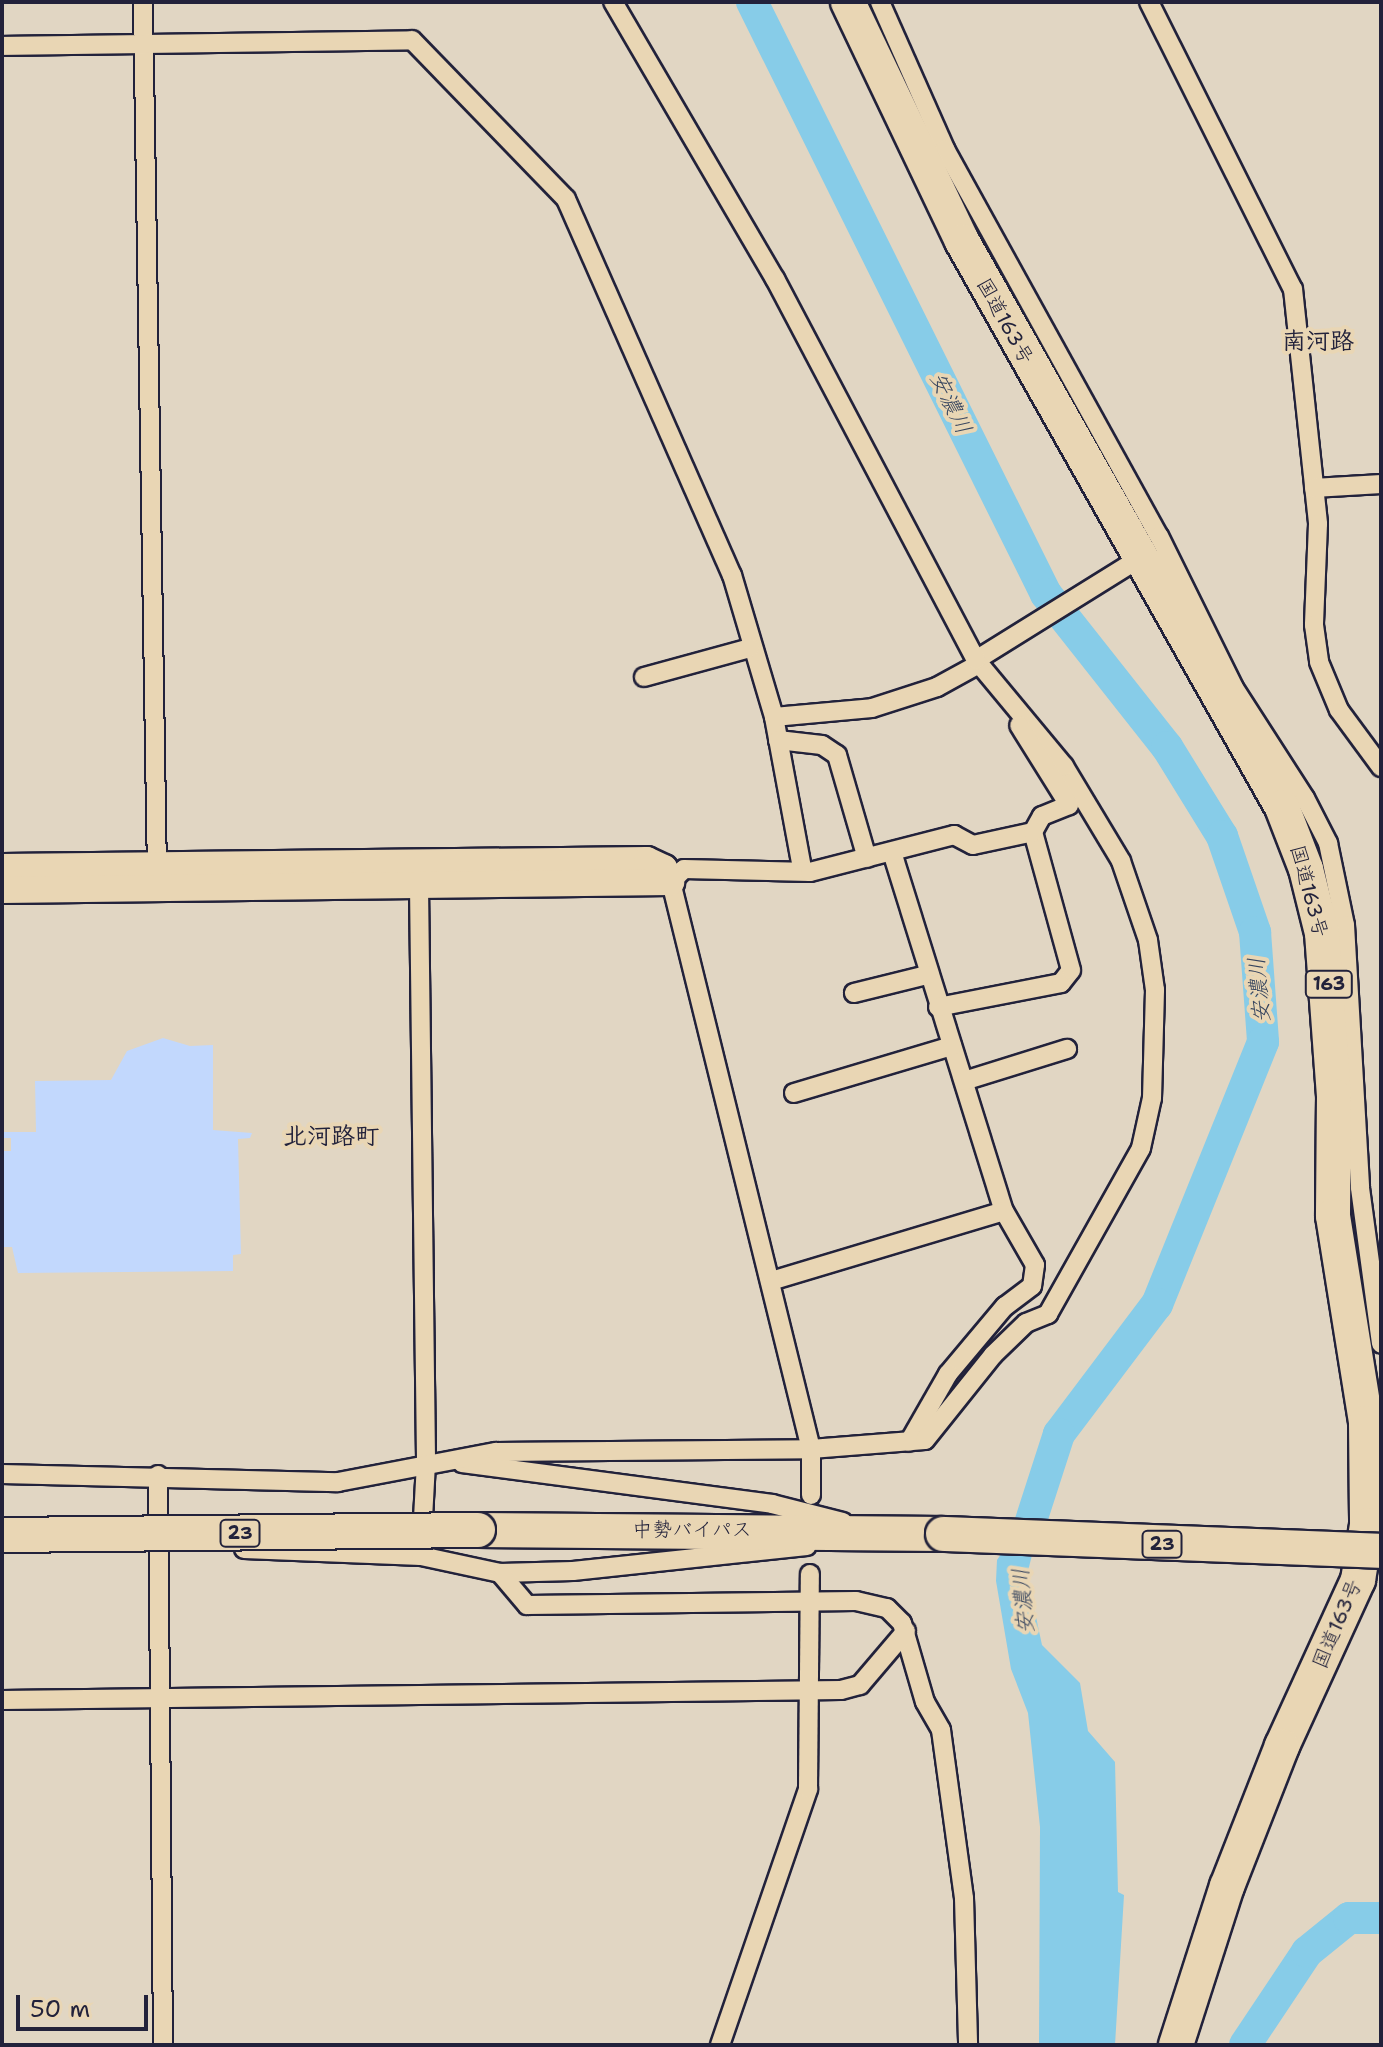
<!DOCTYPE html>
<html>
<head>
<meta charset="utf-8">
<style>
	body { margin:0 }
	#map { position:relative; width:1383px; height:2047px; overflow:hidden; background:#e1d6c3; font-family:"Shantell Sans","Klee One",sans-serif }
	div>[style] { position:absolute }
	.water>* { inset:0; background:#87cce8 }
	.river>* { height:32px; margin:-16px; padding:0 16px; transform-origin:16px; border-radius:16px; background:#87cce8 }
	.building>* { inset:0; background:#c2d8fd }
	.roads { filter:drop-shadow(2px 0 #22223b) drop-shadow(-2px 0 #22223b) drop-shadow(0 2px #22223b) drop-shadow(0 -2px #22223b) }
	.street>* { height:18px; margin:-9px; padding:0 9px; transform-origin:9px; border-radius:9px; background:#e9d6b4 }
	.secondary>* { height:26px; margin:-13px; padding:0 13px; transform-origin:13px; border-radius:13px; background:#e9d6b4 }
	.highway>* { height:34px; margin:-17px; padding:0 17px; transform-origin:17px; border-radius:17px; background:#e9d6b4 }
	.bridges { filter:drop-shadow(2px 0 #22223b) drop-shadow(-2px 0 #22223b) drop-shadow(0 2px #22223b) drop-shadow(0 -2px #22223b) }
	.highway-bridge>* { height:34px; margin:-17px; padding:0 17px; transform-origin:17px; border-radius:17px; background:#e9d6b4 }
	span { translate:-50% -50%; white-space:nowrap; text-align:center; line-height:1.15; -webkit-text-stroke:8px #e9d6b4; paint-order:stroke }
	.shield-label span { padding:2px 6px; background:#e9d6b4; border:2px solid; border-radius:6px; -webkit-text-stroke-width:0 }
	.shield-label { font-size:18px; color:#22223b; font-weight:700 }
	.street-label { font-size:20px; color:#22223b }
	.water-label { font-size:22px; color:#36445e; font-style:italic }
	.quarter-label { font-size:24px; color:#22223b; font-weight:700 }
	.frame { position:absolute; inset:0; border:4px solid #22223b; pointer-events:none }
	.scale { position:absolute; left:16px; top:1995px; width:132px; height:36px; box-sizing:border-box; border:4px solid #22223b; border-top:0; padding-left:10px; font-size:24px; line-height:28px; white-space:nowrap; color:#22223b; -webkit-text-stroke:6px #e9d6b4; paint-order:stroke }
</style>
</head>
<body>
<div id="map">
	<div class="water">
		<i style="clip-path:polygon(1051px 1479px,1027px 1575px,1042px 1645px,1080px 1683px,1088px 1731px,1115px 1762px,1118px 1892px,1124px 1895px,1115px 2045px,1039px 2045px,1040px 1827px,1028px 1713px,1011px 1669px,996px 1581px,997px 1560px)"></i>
	</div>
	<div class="river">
		<i style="left:752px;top:2px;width:661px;rotate:63.59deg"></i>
		<i style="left:1046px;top:594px;width:195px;rotate:51.7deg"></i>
		<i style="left:1167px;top:747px;width:105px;rotate:58.3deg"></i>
		<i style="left:1222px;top:836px;width:102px;rotate:71deg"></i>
		<i style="left:1255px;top:932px;width:110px;rotate:85.8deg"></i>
		<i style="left:1263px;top:1042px;width:283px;rotate:112deg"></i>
		<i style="left:1157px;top:1304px;width:163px;rotate:127deg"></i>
		<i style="left:1059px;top:1434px;width:110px;rotate:107.9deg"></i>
		<i style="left:1245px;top:2045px;width:112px;rotate:-56.3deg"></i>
		<i style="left:1307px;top:1952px;width:54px;rotate:-39deg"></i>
		<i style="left:1349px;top:1918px;width:32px"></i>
	</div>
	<div class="building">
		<i style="clip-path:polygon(163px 1038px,190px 1046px,213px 1045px,213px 1130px,252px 1133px,250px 1138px,238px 1139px,241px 1254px,233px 1255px,233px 1271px,18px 1273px,12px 1247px,2px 1247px,2px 1151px,11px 1151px,11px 1138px,2px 1138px,2px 1132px,36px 1132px,35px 1081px,111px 1080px,127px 1051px)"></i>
	</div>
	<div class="roads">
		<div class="street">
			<i style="left:143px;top:2px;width:873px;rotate:89.08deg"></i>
			<i style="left:880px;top:2px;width:161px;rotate:66.1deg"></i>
			<i style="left:945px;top:149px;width:442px;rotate:61.1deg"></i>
			<i style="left:1159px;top:536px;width:169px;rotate:63.7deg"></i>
			<i style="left:1234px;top:688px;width:131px;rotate:57.2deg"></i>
			<i style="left:1305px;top:798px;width:51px;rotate:62.9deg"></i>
			<i style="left:1328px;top:843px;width:84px;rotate:78.3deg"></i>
			<i style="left:1345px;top:925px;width:263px;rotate:86.7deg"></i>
			<i style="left:1360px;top:1188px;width:157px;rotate:82.3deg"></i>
			<i style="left:1149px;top:2px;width:321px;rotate:63.4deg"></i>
			<i style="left:1293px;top:289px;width:236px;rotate:83.9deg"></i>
			<i style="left:1318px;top:524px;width:101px;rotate:92.3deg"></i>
			<i style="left:1314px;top:625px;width:37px;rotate:82deg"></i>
			<i style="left:1319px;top:662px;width:52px;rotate:67.4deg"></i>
			<i style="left:1339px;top:710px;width:71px;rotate:53.6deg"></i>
			<i style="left:2px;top:46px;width:410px;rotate:-0.8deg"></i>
			<i style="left:412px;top:40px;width:221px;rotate:45.9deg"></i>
			<i style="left:566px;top:199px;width:411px;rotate:66.2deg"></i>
			<i style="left:732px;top:575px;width:148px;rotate:73.5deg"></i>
			<i style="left:774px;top:717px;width:154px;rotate:79.5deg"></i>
			<i style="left:1314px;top:488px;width:67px;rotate:-3.4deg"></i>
			<i style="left:976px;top:660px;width:191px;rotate:-31.9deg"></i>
			<i style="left:644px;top:677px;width:110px;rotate:-15.3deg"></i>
			<i style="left:774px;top:717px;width:98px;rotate:-5.2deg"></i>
			<i style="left:872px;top:708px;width:68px;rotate:-17.9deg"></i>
			<i style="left:937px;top:687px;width:48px;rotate:-28.7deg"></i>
			<i style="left:778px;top:740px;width:44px;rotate:6.5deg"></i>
			<i style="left:822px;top:745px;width:18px;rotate:34deg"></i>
			<i style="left:837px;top:755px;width:107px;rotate:73.8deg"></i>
			<i style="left:892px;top:852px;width:376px;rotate:72.7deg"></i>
			<i style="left:1004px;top:1211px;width:62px;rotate:60.1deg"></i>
			<i style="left:1035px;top:1265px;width:21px;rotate:98deg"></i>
			<i style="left:1032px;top:1286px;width:34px;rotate:143deg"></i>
			<i style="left:1005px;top:1306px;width:89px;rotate:130deg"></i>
			<i style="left:948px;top:1374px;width:78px;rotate:119.8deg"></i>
			<i style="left:419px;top:886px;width:577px;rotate:89.3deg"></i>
			<i style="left:426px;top:1463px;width:74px;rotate:93.1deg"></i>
			<i style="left:854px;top:993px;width:75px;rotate:-13.9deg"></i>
			<i style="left:938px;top:1007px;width:125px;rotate:-11deg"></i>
			<i style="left:1061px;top:983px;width:16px;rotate:-52deg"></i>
			<i style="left:1071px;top:970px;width:143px;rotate:-105.4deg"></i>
			<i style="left:964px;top:1081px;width:108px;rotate:-17.3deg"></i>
			<i style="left:794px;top:1093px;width:165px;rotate:-16.6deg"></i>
			<i style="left:771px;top:1281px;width:243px;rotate:-16.7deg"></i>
			<i style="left:462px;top:1463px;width:313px;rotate:7.5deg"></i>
			<i style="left:772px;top:1504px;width:73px;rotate:14.2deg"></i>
			<i style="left:2px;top:1474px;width:336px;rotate:1.4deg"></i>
			<i style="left:338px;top:1482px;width:161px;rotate:-10.8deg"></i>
			<i style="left:496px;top:1452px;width:315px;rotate:-0.5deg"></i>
			<i style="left:811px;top:1449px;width:114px;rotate:-4.5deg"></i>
			<i style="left:925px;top:1440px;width:109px;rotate:-51.3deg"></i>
			<i style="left:993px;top:1355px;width:46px;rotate:-44.1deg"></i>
			<i style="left:1026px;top:1323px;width:24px;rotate:-22deg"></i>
			<i style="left:1048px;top:1314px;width:190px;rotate:-60.7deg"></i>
			<i style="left:1141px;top:1148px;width:51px;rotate:-77.6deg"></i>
			<i style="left:1152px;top:1098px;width:108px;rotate:-88.4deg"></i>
			<i style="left:1155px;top:990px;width:50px;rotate:-98deg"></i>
			<i style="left:1148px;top:940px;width:83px;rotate:-108.9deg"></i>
			<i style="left:1121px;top:861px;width:111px;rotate:-121deg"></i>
			<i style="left:1064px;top:766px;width:138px;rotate:-129.7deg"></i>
			<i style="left:976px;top:660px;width:431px;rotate:-117.8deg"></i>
			<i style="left:775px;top:279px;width:321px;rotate:-120.3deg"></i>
			<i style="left:158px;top:1475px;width:570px;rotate:89.5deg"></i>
			<i style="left:811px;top:1495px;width:46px;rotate:-90deg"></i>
			<i style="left:811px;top:1449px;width:584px;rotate:-103.87deg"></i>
			<i style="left:671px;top:882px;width:18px;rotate:-45deg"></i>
			<i style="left:684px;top:869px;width:126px;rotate:1.4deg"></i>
			<i style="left:810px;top:872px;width:149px;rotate:-14.4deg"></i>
			<i style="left:954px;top:835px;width:21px;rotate:28deg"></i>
			<i style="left:973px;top:845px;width:61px;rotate:-12.2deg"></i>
			<i style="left:1033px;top:832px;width:18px;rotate:-61deg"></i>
			<i style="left:1042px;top:816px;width:29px;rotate:-22deg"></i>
			<i style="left:1069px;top:805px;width:94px;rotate:-122deg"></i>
			<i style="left:244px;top:1549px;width:177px;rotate:2.3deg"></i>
			<i style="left:421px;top:1556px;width:81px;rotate:12.1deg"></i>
			<i style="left:500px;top:1573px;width:73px;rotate:-1.6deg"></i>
			<i style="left:573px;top:1571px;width:235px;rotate:-6.1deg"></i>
			<i style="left:500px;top:1573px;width:42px;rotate:49.8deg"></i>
			<i style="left:527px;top:1605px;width:329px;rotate:-0.7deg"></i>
			<i style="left:856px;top:1601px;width:32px;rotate:13deg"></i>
			<i style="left:887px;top:1608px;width:21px;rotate:45deg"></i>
			<i style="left:902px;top:1623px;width:82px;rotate:73.8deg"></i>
			<i style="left:925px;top:1702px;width:32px;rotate:60deg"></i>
			<i style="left:941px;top:1730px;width:170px;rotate:82.2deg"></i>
			<i style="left:964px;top:1898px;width:147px;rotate:88.4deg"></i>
			<i style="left:2px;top:1700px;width:839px;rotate:-0.68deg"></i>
			<i style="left:841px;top:1690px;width:20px;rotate:-15deg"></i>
			<i style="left:860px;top:1685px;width:71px;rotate:-49.6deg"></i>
			<i style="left:720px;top:2045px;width:271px;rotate:-71deg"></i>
			<i style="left:808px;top:1789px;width:215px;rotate:-89.5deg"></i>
		</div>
		<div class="secondary">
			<i style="left:2px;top:867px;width:645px;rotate:-0.62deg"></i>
			<i style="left:647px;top:860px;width:19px;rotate:25deg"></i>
			<i style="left:664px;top:868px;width:16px;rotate:63deg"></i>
			<i style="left:671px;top:882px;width:669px;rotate:179.31deg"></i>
		</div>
		<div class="highway">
			<i style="left:848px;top:2px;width:265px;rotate:64.5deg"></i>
			<i style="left:962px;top:241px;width:650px;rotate:60.52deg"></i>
			<i style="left:1282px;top:807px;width:66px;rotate:68.8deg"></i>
			<i style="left:1306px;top:869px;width:66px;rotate:76deg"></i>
			<i style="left:1322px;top:933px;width:163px;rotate:85.8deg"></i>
			<i style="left:1334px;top:1096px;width:120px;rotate:90.5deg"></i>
			<i style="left:1333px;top:1216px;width:210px;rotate:80.9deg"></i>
			<i style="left:1366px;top:1423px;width:102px;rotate:89.4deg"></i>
			<i style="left:1367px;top:1525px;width:56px;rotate:99.3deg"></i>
			<i style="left:1358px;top:1580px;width:183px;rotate:114.6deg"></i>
			<i style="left:1282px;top:1746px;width:150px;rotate:111.4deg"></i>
			<i style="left:1227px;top:1886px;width:167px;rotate:107.8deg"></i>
			<i style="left:478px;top:1530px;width:465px;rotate:0.5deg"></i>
		</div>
	</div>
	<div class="bridges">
		<div class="highway-bridge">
			<i style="left:943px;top:1534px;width:438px;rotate:2.2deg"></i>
			<i style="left:2px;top:1535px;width:476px;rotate:-0.6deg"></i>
		</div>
	</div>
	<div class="shield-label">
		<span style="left:1329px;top:984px">163</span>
		<span style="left:240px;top:1533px">23</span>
		<span style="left:1162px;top:1544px">23</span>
	</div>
	<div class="street-label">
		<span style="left:1005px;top:321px;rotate:61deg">国道163号</span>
		<span style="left:1309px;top:891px;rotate:75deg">国道163号</span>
		<span style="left:692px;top:1529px">中勢バイパス</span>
		<span style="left:1337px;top:1624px;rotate:-67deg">国道163号</span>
	</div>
	<div class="water-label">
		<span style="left:951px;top:403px;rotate:64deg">安濃川</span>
		<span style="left:1259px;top:990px;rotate:-95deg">安濃川</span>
		<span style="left:1023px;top:1601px;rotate:-95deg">安濃川</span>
	</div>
	<div class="quarter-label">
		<span style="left:1318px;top:342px">南河路</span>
		<span style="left:331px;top:1137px">北河路町</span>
	</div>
	<div class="frame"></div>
	<div class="scale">50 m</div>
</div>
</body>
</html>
